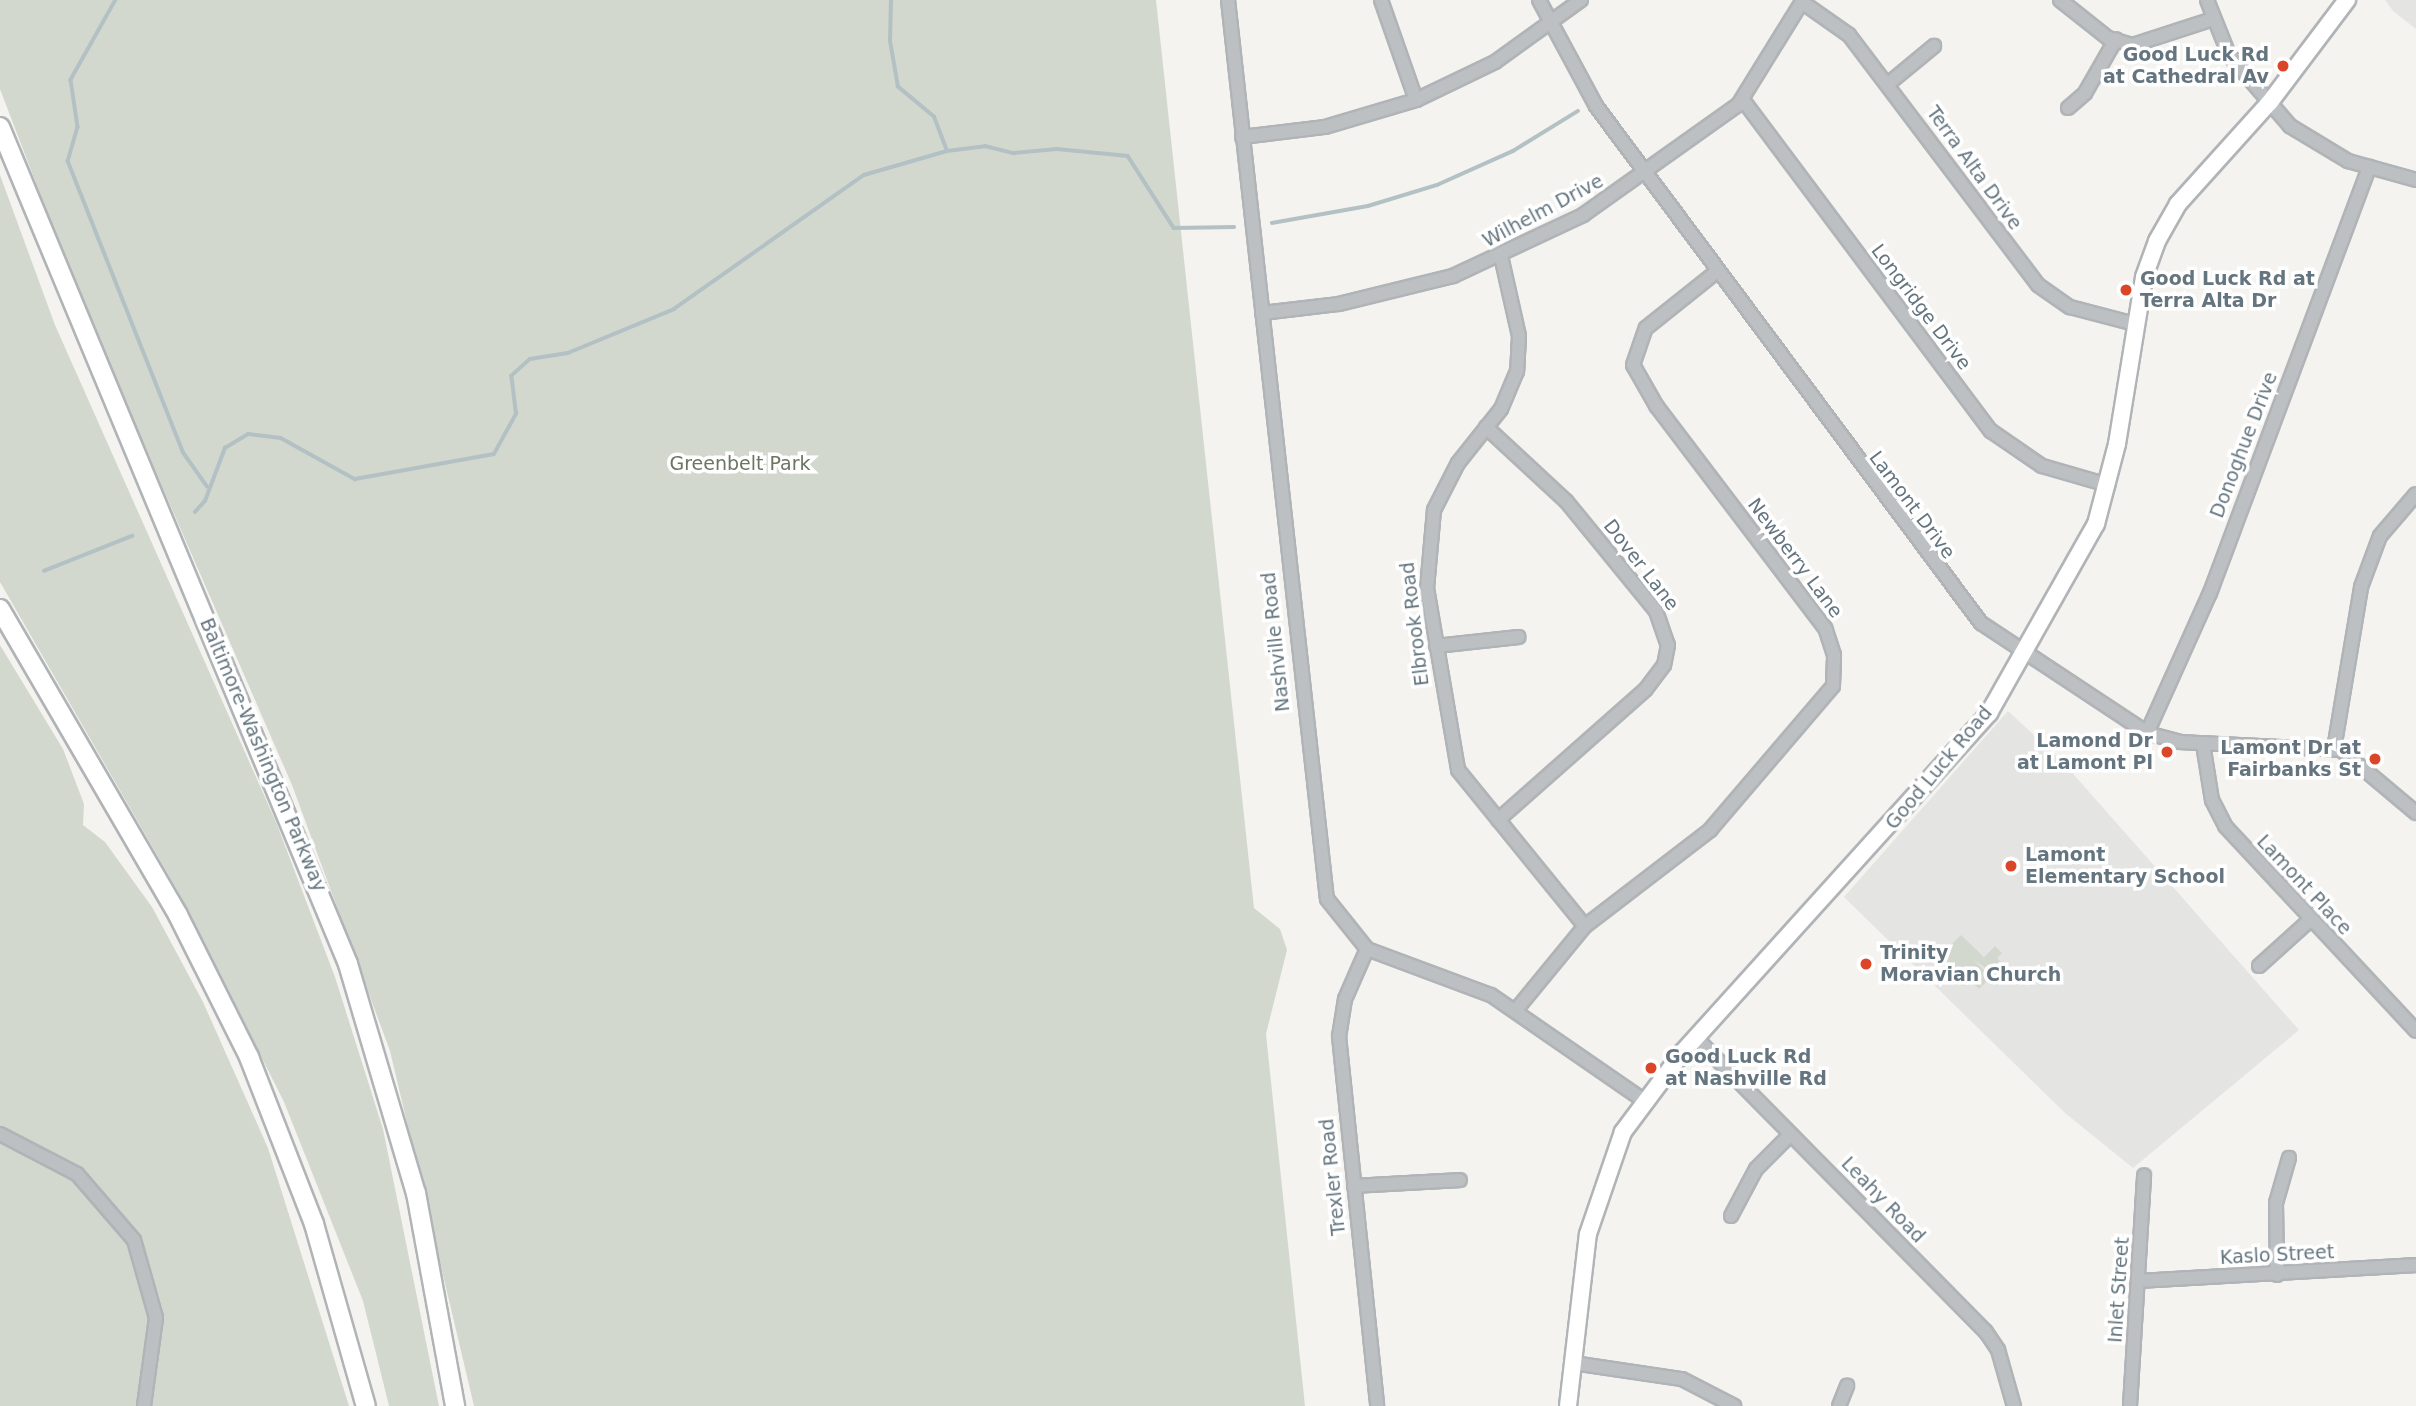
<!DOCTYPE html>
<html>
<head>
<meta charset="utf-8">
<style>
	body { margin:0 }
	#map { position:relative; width:2416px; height:1406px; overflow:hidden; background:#f4f3ef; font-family:"DejaVu Sans",sans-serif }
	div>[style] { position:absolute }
	.built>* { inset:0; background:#e4e5e3 }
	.green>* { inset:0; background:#d3d8cf }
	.stream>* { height:3.5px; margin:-1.75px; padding:0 1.75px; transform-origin:1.75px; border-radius:1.75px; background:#b3c1c4 }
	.roads { filter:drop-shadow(2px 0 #b0b4b7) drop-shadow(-2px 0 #b0b4b7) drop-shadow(0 2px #b0b4b7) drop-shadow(0 -2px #b0b4b7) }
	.minor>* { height:12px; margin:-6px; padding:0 6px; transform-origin:6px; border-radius:6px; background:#bcc0c3 }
	.major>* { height:16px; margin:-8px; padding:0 8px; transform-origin:8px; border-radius:8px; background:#fff }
	.highway>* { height:18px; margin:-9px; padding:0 9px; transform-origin:9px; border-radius:9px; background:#fff }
	.dots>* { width:19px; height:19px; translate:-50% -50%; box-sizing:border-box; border:4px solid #fff; border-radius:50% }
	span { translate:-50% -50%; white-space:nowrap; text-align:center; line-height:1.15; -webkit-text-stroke:7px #fff; paint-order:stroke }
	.poi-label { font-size:19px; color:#64757f; font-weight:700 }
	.right { translate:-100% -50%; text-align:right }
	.left { translate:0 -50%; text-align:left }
	.street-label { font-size:19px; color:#64757f }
	.park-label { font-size:19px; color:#687762 }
</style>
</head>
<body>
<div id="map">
	<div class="built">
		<i style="clip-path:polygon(2385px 0,2416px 0,2416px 29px,2393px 11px)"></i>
		<i style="clip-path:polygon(2008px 711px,2061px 760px,2299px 1030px,2133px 1168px,2065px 1113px,1844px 897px)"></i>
	</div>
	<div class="green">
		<i style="clip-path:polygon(0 0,1156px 0,1254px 908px,1280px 929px,1287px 950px,1266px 1034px,1305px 1406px,474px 1406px,390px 1051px,292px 785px,77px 291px,0 89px)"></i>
		<i style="clip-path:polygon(0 175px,55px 325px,276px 822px,335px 977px,383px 1129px,439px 1406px,389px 1406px,363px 1301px,284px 1102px,176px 888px,0 582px)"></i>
		<i style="clip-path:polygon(0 645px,63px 749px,84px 804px,83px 825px,105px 842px,152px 907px,203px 1002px,268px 1148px,349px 1406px,0 1406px)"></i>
		<i style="clip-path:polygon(1961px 935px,1984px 957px,1995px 946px,2002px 953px,1997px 958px,2002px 963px,1993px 973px,1974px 960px,1991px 977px,1979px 989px,1970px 980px,1964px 986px,1937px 959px)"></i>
	</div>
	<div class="stream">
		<i style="left:116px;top:0;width:92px;rotate:119.4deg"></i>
		<i style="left:71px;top:80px;width:48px;rotate:81.5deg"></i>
		<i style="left:78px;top:127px;width:35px;rotate:106deg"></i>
		<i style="left:68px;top:161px;width:313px;rotate:68.4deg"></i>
		<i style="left:183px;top:452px;width:42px;rotate:54.8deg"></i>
		<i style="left:947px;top:151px;width:38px;rotate:-7deg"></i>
		<i style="left:985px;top:146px;width:30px;rotate:14deg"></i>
		<i style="left:1014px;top:153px;width:43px;rotate:-5.3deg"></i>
		<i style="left:1057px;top:149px;width:71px;rotate:5.6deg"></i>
		<i style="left:1128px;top:156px;width:85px;rotate:57.4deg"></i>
		<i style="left:1174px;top:228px;width:60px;rotate:-1deg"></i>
		<i style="left:1272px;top:223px;width:97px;rotate:-10deg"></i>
		<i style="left:1368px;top:206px;width:72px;rotate:-16.9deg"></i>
		<i style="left:1437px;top:185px;width:83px;rotate:-24.1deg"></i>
		<i style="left:1513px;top:151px;width:76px;rotate:-31.6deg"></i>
		<i style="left:195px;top:512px;width:15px;rotate:-48deg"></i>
		<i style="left:205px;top:501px;width:57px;rotate:-69.3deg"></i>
		<i style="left:225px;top:448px;width:27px;rotate:-31deg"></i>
		<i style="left:248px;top:434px;width:33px;rotate:7deg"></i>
		<i style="left:281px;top:438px;width:85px;rotate:29deg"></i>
		<i style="left:355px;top:479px;width:141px;rotate:-10.2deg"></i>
		<i style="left:494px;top:454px;width:46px;rotate:-61.2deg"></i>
		<i style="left:516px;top:414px;width:38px;rotate:-97deg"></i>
		<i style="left:511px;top:376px;width:25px;rotate:-42deg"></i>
		<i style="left:530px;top:359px;width:38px;rotate:-9deg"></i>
		<i style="left:568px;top:353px;width:115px;rotate:-22.5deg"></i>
		<i style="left:674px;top:309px;width:232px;rotate:-35.2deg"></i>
		<i style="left:864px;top:175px;width:86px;rotate:-16.1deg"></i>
		<i style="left:947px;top:151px;width:36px;rotate:-111deg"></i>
		<i style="left:934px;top:117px;width:47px;rotate:-140.2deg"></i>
		<i style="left:898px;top:87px;width:47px;rotate:-99.9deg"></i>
		<i style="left:890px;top:41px;width:41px;rotate:-88.6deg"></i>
		<i style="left:44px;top:571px;width:95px;rotate:-21.7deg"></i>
	</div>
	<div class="roads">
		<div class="minor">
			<i style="left:1228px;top:0;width:904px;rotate:83.72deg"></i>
			<i style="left:1327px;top:899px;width:64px;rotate:51.3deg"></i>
			<i style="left:1367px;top:949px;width:132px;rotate:20.4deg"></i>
			<i style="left:1491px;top:995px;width:185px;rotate:34.6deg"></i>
			<i style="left:1381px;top:0;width:106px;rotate:70.7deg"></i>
			<i style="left:1539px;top:0;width:120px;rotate:61.7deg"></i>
			<i style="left:1596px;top:106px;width:645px;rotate:53.33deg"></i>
			<i style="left:1981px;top:623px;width:199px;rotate:33.5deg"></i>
			<i style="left:2147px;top:733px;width:34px;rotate:15deg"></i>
			<i style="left:2180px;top:742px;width:161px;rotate:2.8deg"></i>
			<i style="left:2341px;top:750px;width:98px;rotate:40deg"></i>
			<i style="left:2060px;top:0;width:61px;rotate:38.4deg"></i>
			<i style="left:2108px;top:38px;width:26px;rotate:16deg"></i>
			<i style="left:2133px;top:45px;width:81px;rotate:-18deg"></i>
			<i style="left:2207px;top:0;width:59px;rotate:68.2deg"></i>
			<i style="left:2229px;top:55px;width:94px;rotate:49.3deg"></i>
			<i style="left:2290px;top:126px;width:68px;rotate:31.1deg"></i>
			<i style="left:2348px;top:161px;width:71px;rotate:15.6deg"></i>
			<i style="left:1802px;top:2px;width:57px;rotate:35.1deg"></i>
			<i style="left:1849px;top:35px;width:313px;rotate:52.9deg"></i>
			<i style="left:2038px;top:285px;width:39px;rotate:35deg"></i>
			<i style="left:2070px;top:307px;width:67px;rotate:14.7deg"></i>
			<i style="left:1888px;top:84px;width:60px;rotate:-39.6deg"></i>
			<i style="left:1743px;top:100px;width:414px;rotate:53.2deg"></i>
			<i style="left:1991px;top:431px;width:62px;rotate:34.5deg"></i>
			<i style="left:2042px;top:466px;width:69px;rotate:16.1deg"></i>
			<i style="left:2068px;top:108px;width:23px;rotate:-41deg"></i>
			<i style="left:2085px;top:93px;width:62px;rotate:-60.1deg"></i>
			<i style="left:1242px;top:137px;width:84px;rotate:-6.9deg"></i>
			<i style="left:1325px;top:127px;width:95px;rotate:-16.5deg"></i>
			<i style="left:1416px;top:100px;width:88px;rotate:-25.7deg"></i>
			<i style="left:1495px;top:62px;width:106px;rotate:-35.8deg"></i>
			<i style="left:1501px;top:256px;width:82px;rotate:77.3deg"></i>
			<i style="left:1519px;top:336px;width:35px;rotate:93deg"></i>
			<i style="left:1517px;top:371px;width:41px;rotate:112.8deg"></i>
			<i style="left:1501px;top:409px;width:69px;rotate:128.5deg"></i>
			<i style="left:1458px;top:463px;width:53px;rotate:117.1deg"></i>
			<i style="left:1434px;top:510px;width:78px;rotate:95.1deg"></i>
			<i style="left:1427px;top:588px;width:185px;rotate:80.3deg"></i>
			<i style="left:1458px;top:770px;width:201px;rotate:50.9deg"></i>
			<i style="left:1262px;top:313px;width:78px;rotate:-6.7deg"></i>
			<i style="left:1339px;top:304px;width:117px;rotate:-13.8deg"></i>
			<i style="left:1453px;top:276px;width:144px;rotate:-25.1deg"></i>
			<i style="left:1583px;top:215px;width:190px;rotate:-35.4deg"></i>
			<i style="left:1738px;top:105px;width:123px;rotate:-58.2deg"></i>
			<i style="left:1486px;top:427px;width:109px;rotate:42.8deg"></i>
			<i style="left:1566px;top:501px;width:142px;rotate:50.7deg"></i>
			<i style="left:1656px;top:611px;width:36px;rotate:71deg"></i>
			<i style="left:1668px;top:645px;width:20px;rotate:101deg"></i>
			<i style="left:1664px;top:665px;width:31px;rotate:127deg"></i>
			<i style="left:1645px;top:690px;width:196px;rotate:138.5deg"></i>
			<i style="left:1436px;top:646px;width:83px;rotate:-6.2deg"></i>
			<i style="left:2147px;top:733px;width:154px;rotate:-65.8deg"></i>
			<i style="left:2210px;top:593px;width:455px;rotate:-69.5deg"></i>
			<i style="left:2203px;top:744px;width:57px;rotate:80.9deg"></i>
			<i style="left:2212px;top:800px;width:29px;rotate:63deg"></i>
			<i style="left:2225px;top:826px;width:280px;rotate:47deg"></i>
			<i style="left:2334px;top:749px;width:164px;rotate:-80.5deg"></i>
			<i style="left:2361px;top:587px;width:54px;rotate:-69.6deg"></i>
			<i style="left:2380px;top:536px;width:55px;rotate:-49.4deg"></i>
			<i style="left:1367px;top:949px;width:55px;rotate:113.7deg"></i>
			<i style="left:1345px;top:999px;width:37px;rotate:99deg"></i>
			<i style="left:1339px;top:1036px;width:372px;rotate:84.1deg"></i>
			<i style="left:2259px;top:966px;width:69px;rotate:-42deg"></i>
			<i style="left:1516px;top:1010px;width:109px;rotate:-50.6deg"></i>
			<i style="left:1585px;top:926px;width:158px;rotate:-37.5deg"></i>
			<i style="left:1710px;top:830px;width:189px;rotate:-49.5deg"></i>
			<i style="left:1833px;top:686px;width:31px;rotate:-88deg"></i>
			<i style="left:1834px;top:655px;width:28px;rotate:-108deg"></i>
			<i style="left:1825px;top:628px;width:278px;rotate:-127.2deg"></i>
			<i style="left:1657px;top:407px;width:48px;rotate:-119.7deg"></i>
			<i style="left:1633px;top:365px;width:39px;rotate:-71deg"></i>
			<i style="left:1646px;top:328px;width:88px;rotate:-38.6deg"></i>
			<i style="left:1696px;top:1038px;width:413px;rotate:45.4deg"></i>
			<i style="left:1986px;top:1332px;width:22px;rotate:56deg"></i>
			<i style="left:1998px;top:1350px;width:58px;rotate:74.1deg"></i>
			<i style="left:0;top:1134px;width:87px;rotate:27.5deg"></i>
			<i style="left:77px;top:1174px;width:87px;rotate:49.2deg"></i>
			<i style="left:134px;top:1240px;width:81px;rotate:74.2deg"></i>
			<i style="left:156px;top:1318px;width:89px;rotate:97.8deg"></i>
			<i style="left:1354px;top:1186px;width:106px;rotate:-3.2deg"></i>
			<i style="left:1731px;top:1216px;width:53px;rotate:-62deg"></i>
			<i style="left:1756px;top:1169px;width:49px;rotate:-45deg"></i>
			<i style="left:2277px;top:1275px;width:72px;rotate:-90.8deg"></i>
			<i style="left:2276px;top:1203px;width:47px;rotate:-73.9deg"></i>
			<i style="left:2140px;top:1281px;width:276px;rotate:-3.3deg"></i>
			<i style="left:1573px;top:1363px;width:110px;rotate:8.4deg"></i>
			<i style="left:1682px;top:1379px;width:59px;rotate:27.4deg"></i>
			<i style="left:1839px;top:1406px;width:22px;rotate:-68deg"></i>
			<i style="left:2130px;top:1406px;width:231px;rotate:-86.5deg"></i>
		</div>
		<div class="major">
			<i style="left:1568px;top:1406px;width:173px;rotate:-83.4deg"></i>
			<i style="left:1588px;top:1234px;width:108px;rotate:-71.1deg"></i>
			<i style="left:1623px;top:1132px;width:99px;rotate:-53.2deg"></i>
			<i style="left:1682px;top:1053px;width:458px;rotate:-47.9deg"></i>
			<i style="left:1989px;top:713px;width:217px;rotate:-60.5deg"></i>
			<i style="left:2096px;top:524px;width:83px;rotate:-75.3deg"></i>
			<i style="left:2117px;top:444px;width:169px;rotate:-80.8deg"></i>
			<i style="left:2144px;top:277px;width:38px;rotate:-70deg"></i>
			<i style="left:2157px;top:241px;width:43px;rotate:-60.4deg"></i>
			<i style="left:2178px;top:204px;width:137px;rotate:-48deg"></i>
			<i style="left:2270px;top:102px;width:128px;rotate:-53deg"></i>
		</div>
		<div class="highway">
			<i style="left:0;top:127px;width:906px;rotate:67.42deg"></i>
			<i style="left:348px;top:964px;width:239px;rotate:73.5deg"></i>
			<i style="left:416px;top:1193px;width:217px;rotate:79.6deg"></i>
			<i style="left:0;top:609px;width:354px;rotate:59.8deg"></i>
			<i style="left:178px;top:915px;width:159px;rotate:63.4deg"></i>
			<i style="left:249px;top:1057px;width:179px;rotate:68.7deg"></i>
			<i style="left:314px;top:1224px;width:189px;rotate:74.1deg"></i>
		</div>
	</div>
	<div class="dots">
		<i style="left:2283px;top:66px;background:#db4628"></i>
		<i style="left:2126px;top:290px;background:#db4628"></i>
		<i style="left:2167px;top:752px;background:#db4628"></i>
		<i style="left:2375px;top:759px;background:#db4628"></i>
		<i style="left:2011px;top:866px;background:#db4628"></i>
		<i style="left:1866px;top:964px;background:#db4628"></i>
		<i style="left:1651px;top:1068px;background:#db4628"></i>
	</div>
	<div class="poi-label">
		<span class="right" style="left:2269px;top:66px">Good Luck Rd<br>at Cathedral Av</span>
		<span class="left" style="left:2140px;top:290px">Good Luck Rd at<br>Terra Alta Dr</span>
		<span class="right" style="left:2153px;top:752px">Lamond Dr<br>at Lamont Pl</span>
		<span class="right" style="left:2361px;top:759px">Lamont Dr at<br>Fairbanks St</span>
		<span class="left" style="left:2025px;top:866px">Lamont<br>Elementary School</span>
		<span class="left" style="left:1880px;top:964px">Trinity<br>Moravian Church</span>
		<span class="left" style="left:1665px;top:1068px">Good Luck Rd<br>at Nashville Rd</span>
	</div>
	<div class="street-label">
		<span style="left:1974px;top:168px;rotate:54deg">Terra Alta Drive</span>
		<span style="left:1543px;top:211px;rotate:-28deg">Wilhelm Drive</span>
		<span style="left:1921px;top:307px;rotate:53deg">Longridge Drive</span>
		<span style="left:2244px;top:445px;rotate:-69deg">Donoghue Drive</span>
		<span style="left:1912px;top:505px;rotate:53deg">Lamont Drive</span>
		<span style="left:1795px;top:558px;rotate:53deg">Newberry Lane</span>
		<span style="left:1641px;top:565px;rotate:52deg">Dover Lane</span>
		<span style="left:1415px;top:624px;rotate:-97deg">Elbrook Road</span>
		<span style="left:1276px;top:642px;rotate:-96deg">Nashville Road</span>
		<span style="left:263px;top:755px;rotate:67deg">Baltimore-Washington Parkway</span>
		<span style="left:1939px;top:768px;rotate:-50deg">Good Luck Road</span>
		<span style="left:2304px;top:885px;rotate:47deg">Lamont Place</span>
		<span style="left:1333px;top:1177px;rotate:-96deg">Trexler Road</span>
		<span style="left:1883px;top:1200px;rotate:46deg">Leahy Road</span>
		<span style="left:2277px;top:1255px;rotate:-3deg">Kaslo Street</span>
		<span style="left:2119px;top:1290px;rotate:-86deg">Inlet Street</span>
	</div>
	<div class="park-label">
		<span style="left:740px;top:464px">Greenbelt Park</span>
	</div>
</div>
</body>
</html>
